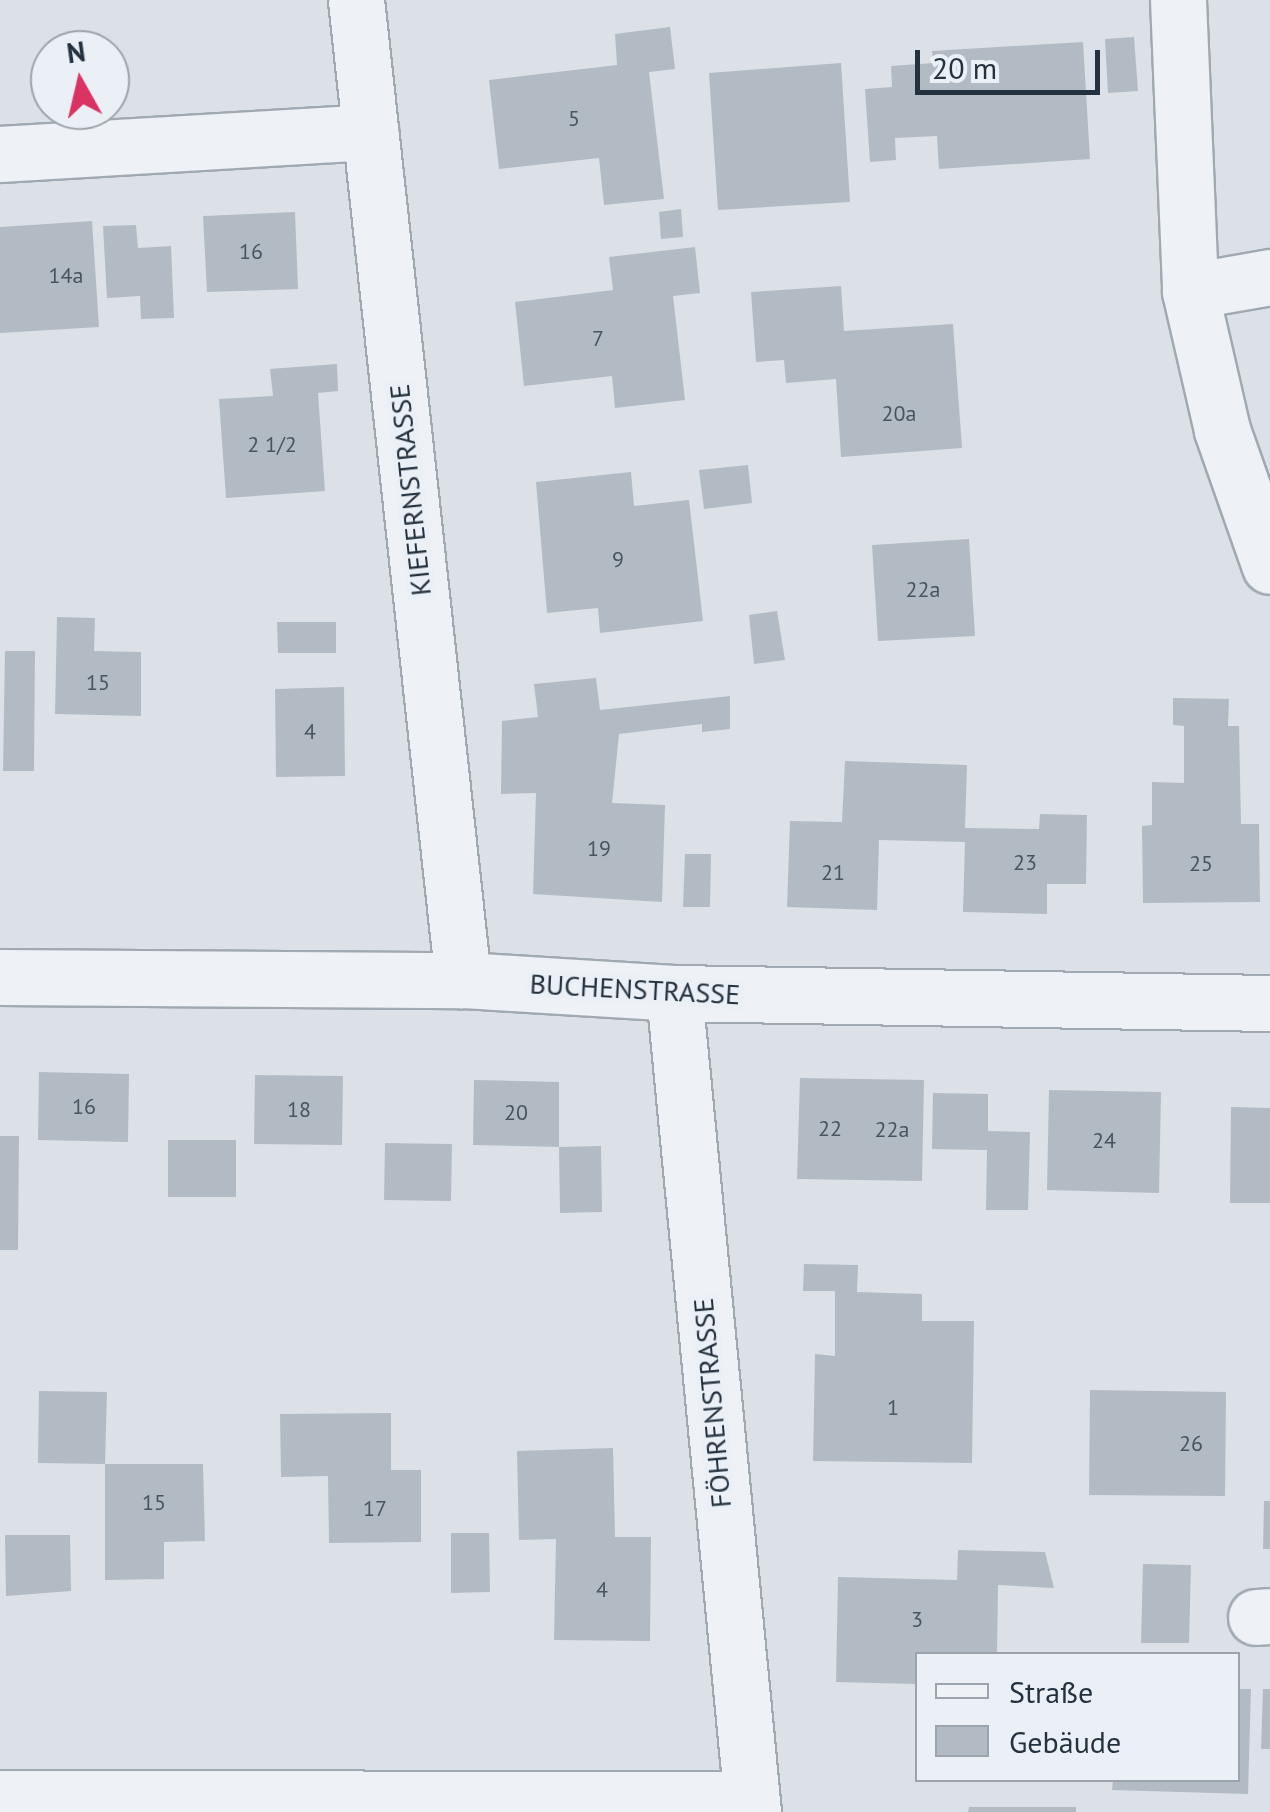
<!DOCTYPE html>
<html>
<head>
<meta charset="utf-8">
<style>
	body { margin:0 }
	#map { position:relative; width:1270px; height:1812px; overflow:hidden; background:#dbe1e7; font-family:"PT Sans",sans-serif }
	div>[style] { position:absolute }
	.building>* { inset:0; background:#b2bbc4 }
	.roads { filter:drop-shadow(2px 0 #a0a9b1) drop-shadow(-2px 0 #a0a9b1) drop-shadow(0 2px #a0a9b1) drop-shadow(0 -2px #a0a9b1) }
	.minor>* { height:55px; margin:-27.5px; padding:0 27.5px; transform-origin:27.5px; border-radius:27.5px; background:#eef1f5 }
	span { translate:-50% -50%; white-space:nowrap; text-align:center; line-height:1.15; -webkit-text-stroke:10px #eaf0f5; paint-order:stroke }
	.number-label { font-size:22px; color:#485460 }
	.number-label span { -webkit-text-stroke-width:0 }
	.street-label { font-size:28px; color:#24313e }
	.legend { position:absolute; left:915px; top:1652px; width:325px; height:130px; box-sizing:border-box; background:#eaf0f5; border:2px solid #9ba4ac; margin:0; padding:12px 18px; list-style:none; font-size:30px; color:#24313e }
	.legend li { display:flex; align-items:center; gap:20px; height:50px }
	.legend b { width:50px; border:2px solid #9ba4ac }
	.north { position:absolute; left:30px; top:30px; width:100px; height:100px; box-sizing:border-box; background:#eaf0f5; border:2px solid #9ba4ac; border-radius:50%; rotate:352deg; font-size:28px; font-weight:700; line-height:40px; text-align:center; color:#24313e }
	.north::after { content:''; display:block; margin:auto; width:35px; height:45px; background:#da3263; clip-path:polygon(50% 0,100% 100%,50% 72%,0 100%) }
	.scale { position:absolute; left:915px; top:50px; width:185px; height:45px; box-sizing:border-box; border:5px solid #24313e; border-top:0; padding-left:12px; font-size:30px; line-height:35px; white-space:nowrap; color:#24313e; -webkit-text-stroke:8px #eaf0f5; paint-order:stroke }
</style>
</head>
<body>
<div id="map">
	<div class="building">
		<i style="clip-path:polygon(670px 27px,675px 69px,649px 72px,664px 199px,604px 205px,599px 158px,499px 169px,489px 80px,617px 65px,615px 34px)"></i>
		<i style="clip-path:polygon(1134px 37px,1138px 91px,1108px 93px,1105px 39px)"></i>
		<i style="clip-path:polygon(1083px 42px,1090px 159px,939px 169px,937px 136px,895px 138px,896px 160px,870px 162px,865px 89px,892px 87px,891px 66px,933px 63px,932px 51px)"></i>
		<i style="clip-path:polygon(841px 63px,850px 202px,718px 210px,709px 73px)"></i>
		<i style="clip-path:polygon(681px 209px,683px 237px,661px 239px,659px 212px)"></i>
		<i style="clip-path:polygon(295px 212px,298px 289px,207px 292px,203px 216px)"></i>
		<i style="clip-path:polygon(92px 221px,99px 327px,0 333px,0 227px)"></i>
		<i style="clip-path:polygon(136px 225px,138px 248px,171px 246px,174px 318px,141px 319px,140px 296px,107px 298px,103px 226px)"></i>
		<i style="clip-path:polygon(695px 247px,700px 293px,673px 296px,685px 400px,615px 408px,612px 376px,524px 386px,515px 302px,613px 290px,609px 257px)"></i>
		<i style="clip-path:polygon(841px 286px,844px 331px,953px 324px,962px 448px,841px 457px,836px 379px,786px 383px,784px 360px,756px 362px,751px 292px)"></i>
		<i style="clip-path:polygon(337px 364px,338px 391px,318px 393px,325px 491px,226px 498px,219px 399px,273px 396px,270px 369px)"></i>
		<i style="clip-path:polygon(748px 465px,752px 503px,704px 509px,699px 470px)"></i>
		<i style="clip-path:polygon(631px 472px,634px 506px,689px 500px,703px 621px,600px 633px,598px 608px,547px 613px,536px 482px)"></i>
		<i style="clip-path:polygon(969px 539px,975px 636px,878px 641px,872px 545px)"></i>
		<i style="clip-path:polygon(777px 611px,785px 660px,754px 664px,749px 615px)"></i>
		<i style="clip-path:polygon(57px 617px,95px 618px,94px 651px,141px 652px,141px 716px,55px 714px)"></i>
		<i style="clip-path:polygon(277px 622px,336px 622px,336px 653px,278px 653px)"></i>
		<i style="clip-path:polygon(5px 651px,35px 651px,34px 771px,3px 771px)"></i>
		<i style="clip-path:polygon(596px 678px,600px 710px,730px 696px,730px 729px,702px 732px,702px 724px,619px 734px,612px 803px,665px 805px,662px 902px,533px 894px,536px 793px,501px 794px,502px 721px,538px 717px,534px 684px)"></i>
		<i style="clip-path:polygon(344px 687px,345px 776px,276px 777px,275px 689px)"></i>
		<i style="clip-path:polygon(1173px 698px,1229px 699px,1228px 726px,1239px 726px,1241px 824px,1259px 824px,1260px 902px,1143px 903px,1142px 826px,1152px 825px,1152px 782px,1184px 783px,1184px 726px,1173px 725px)"></i>
		<i style="clip-path:polygon(845px 761px,967px 765px,965px 828px,1039px 829px,1040px 814px,1087px 815px,1086px 884px,1047px 884px,1047px 914px,963px 912px,965px 842px,879px 840px,877px 910px,787px 907px,790px 821px,842px 822px)"></i>
		<i style="clip-path:polygon(685px 854px,711px 854px,710px 907px,683px 907px)"></i>
		<i style="clip-path:polygon(39px 1072px,129px 1074px,128px 1142px,38px 1140px)"></i>
		<i style="clip-path:polygon(255px 1075px,343px 1076px,342px 1145px,254px 1144px)"></i>
		<i style="clip-path:polygon(800px 1078px,924px 1080px,922px 1181px,797px 1179px)"></i>
		<i style="clip-path:polygon(474px 1080px,559px 1082px,559px 1147px,601px 1146px,602px 1212px,560px 1213px,559px 1147px,473px 1145px)"></i>
		<i style="clip-path:polygon(1049px 1090px,1161px 1092px,1159px 1193px,1047px 1190px)"></i>
		<i style="clip-path:polygon(933px 1093px,988px 1094px,988px 1131px,1030px 1132px,1028px 1210px,986px 1210px,987px 1150px,932px 1149px)"></i>
		<i style="clip-path:polygon(1231px 1107px,1270px 1108px,1270px 1203px,1230px 1203px)"></i>
		<i style="clip-path:polygon(0 1136px,19px 1136px,18px 1250px,0 1250px)"></i>
		<i style="clip-path:polygon(168px 1140px,236px 1140px,236px 1197px,168px 1197px)"></i>
		<i style="clip-path:polygon(385px 1143px,452px 1144px,451px 1201px,384px 1200px)"></i>
		<i style="clip-path:polygon(804px 1264px,858px 1265px,857px 1292px,922px 1294px,922px 1321px,974px 1321px,972px 1463px,813px 1461px,815px 1354px,835px 1356px,835px 1291px,803px 1291px)"></i>
		<i style="clip-path:polygon(1090px 1390px,1226px 1392px,1225px 1496px,1089px 1495px)"></i>
		<i style="clip-path:polygon(39px 1391px,107px 1392px,105px 1464px,38px 1463px)"></i>
		<i style="clip-path:polygon(391px 1413px,391px 1470px,421px 1470px,421px 1542px,329px 1543px,328px 1476px,281px 1477px,280px 1414px)"></i>
		<i style="clip-path:polygon(613px 1448px,615px 1537px,651px 1537px,650px 1641px,554px 1640px,556px 1539px,519px 1540px,517px 1451px)"></i>
		<i style="clip-path:polygon(105px 1464px,203px 1464px,205px 1541px,164px 1542px,164px 1579px,105px 1580px)"></i>
		<i style="clip-path:polygon(1264px 1501px,1270px 1501px,1270px 1549px,1263px 1549px)"></i>
		<i style="clip-path:polygon(451px 1533px,489px 1533px,490px 1592px,451px 1593px)"></i>
		<i style="clip-path:polygon(5px 1535px,70px 1535px,71px 1591px,6px 1596px)"></i>
		<i style="clip-path:polygon(958px 1550px,1045px 1552px,1054px 1588px,998px 1585px,997px 1654px,918px 1654px,917px 1684px,836px 1682px,838px 1577px,957px 1580px)"></i>
		<i style="clip-path:polygon(1143px 1564px,1191px 1565px,1189px 1643px,1141px 1643px)"></i>
		<i style="clip-path:polygon(1238px 1689px,1251px 1689px,1248px 1794px,1112px 1790px,1113px 1780px,1238px 1780px)"></i>
		<i style="clip-path:polygon(1263px 1689px,1270px 1689px,1270px 1749px,1261px 1749px)"></i>
		<i style="clip-path:polygon(969px 1807px,1076px 1807px,1076px 1812px,968px 1812px)"></i>
	</div>
	<div class="roads">
		<div class="minor">
			<i style="left:356px;top:0;width:986px;rotate:83.77deg"></i>
			<i style="left:1178px;top:0;width:291px;rotate:87.6deg"></i>
			<i style="left:1190px;top:291px;width:143px;rotate:77deg"></i>
			<i style="left:1222px;top:430px;width:144px;rotate:70.6deg"></i>
			<i style="left:0;top:154px;width:371px;rotate:-3.4deg"></i>
			<i style="left:1190px;top:291px;width:81px;rotate:-9.9deg"></i>
			<i style="left:0;top:977px;width:463px;rotate:0.4deg"></i>
			<i style="left:463px;top:980px;width:211px;rotate:3.5deg"></i>
			<i style="left:674px;top:993px;width:596px;rotate:0.96deg"></i>
			<i style="left:674px;top:993px;width:823px;rotate:84.49deg"></i>
			<i style="left:1256px;top:1617px;width:14px;rotate:-4deg"></i>
			<i style="left:0;top:1798px;width:751px;rotate:0.08deg"></i>
		</div>
	</div>
	<div class="number-label">
		<span style="left:574px;top:119px">5</span>
		<span style="left:251px;top:252px">16</span>
		<span style="left:66px;top:276px">14a</span>
		<span style="left:598px;top:339px">7</span>
		<span style="left:899px;top:414px">20a</span>
		<span style="left:272px;top:445px">2 1/2</span>
		<span style="left:618px;top:560px">9</span>
		<span style="left:923px;top:590px">22a</span>
		<span style="left:98px;top:683px">15</span>
		<span style="left:310px;top:732px">4</span>
		<span style="left:599px;top:849px">19</span>
		<span style="left:1025px;top:863px">23</span>
		<span style="left:1201px;top:864px">25</span>
		<span style="left:833px;top:873px">21</span>
		<span style="left:84px;top:1107px">16</span>
		<span style="left:299px;top:1110px">18</span>
		<span style="left:516px;top:1113px">20</span>
		<span style="left:830px;top:1129px">22</span>
		<span style="left:892px;top:1130px">22a</span>
		<span style="left:1104px;top:1141px">24</span>
		<span style="left:893px;top:1408px">1</span>
		<span style="left:1191px;top:1444px">26</span>
		<span style="left:154px;top:1503px">15</span>
		<span style="left:375px;top:1509px">17</span>
		<span style="left:602px;top:1590px">4</span>
		<span style="left:917px;top:1620px">3</span>
	</div>
	<div class="street-label">
		<span style="left:410px;top:490px;rotate:-96deg">KIEFERNSTRASSE</span>
		<span style="left:635px;top:989px;rotate:3deg">BUCHENSTRASSE</span>
		<span style="left:712px;top:1403px;rotate:-95deg">FÖHRENSTRASSE</span>
	</div>
	<ul class="legend">
	<li><b style="height:12px;background:#eef1f5"></b>Straße</li>
	<li><b style="height:28px;background:#b2bbc4"></b>Gebäude</li>
	</ul>
	<div class="north">N</div>
	<div class="scale">20 m</div>
</div>
</body>
</html>
